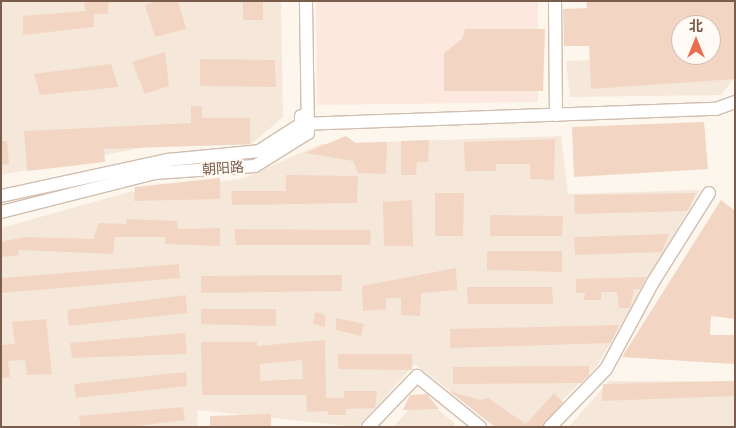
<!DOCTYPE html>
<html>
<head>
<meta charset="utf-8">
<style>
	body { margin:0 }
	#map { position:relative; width:736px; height:428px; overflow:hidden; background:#fdf6ec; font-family:Cabin,"Noto Sans SC",sans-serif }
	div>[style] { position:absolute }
	.residential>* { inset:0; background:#f5e8da }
	.commercial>* { inset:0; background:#fde8e0 }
	.building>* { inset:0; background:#f3d5c3 }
	.roads { filter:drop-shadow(1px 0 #d1beb0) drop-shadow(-1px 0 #d1beb0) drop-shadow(0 1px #d1beb0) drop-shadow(0 -1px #d1beb0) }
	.minor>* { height:12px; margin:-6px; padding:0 6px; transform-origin:6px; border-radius:6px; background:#fff }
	span { translate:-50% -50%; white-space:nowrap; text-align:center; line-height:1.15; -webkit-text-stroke:4px #fffaf3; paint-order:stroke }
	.street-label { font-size:14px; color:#7a5c4d }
	.frame { position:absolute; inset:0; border:2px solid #7a5c4d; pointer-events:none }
	.north { position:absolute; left:671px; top:15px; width:50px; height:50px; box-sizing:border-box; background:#fffaf3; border:1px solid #cabbb1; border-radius:50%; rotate:0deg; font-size:14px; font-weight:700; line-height:20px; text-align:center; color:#7a5c4d }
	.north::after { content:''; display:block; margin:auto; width:18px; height:22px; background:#e76f51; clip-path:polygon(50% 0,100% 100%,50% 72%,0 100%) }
</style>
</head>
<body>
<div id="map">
	<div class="residential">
		<i style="clip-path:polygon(1px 1px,281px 1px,283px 117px,250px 145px,146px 147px,1px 175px)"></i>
		<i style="clip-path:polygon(711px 55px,735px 77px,721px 95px,570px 97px,566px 61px)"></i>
		<i style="clip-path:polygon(561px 136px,568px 194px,700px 190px,597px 366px,535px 427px,497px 427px,415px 364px,358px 427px,198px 410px,197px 427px,1px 427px,1px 228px,129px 192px,241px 179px,321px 144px)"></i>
		<i style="clip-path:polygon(609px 381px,735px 381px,735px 427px,569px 427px)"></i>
		<i style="clip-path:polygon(422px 396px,454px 423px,454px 427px,393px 427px)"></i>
	</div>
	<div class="commercial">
		<i style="clip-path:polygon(316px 1px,538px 1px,538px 102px,317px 105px)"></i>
	</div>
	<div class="building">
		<i style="clip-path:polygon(84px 1px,109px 1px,108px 14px,94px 14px,94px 27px,23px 35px,23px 16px,85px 11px)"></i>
		<i style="clip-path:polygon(158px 1px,178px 1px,186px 29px,155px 37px,145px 5px)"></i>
		<i style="clip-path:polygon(243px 1px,263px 1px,263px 20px,243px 20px)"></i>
		<i style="clip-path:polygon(evenodd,586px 1px,735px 1px,735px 79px,591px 89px,589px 46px,564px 46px,563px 9px,587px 8px,586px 1px,681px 25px,711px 25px,711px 55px,681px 55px,681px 25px)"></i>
		<i style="clip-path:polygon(465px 29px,545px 29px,543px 91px,444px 91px,444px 53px,462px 39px)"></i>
		<i style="clip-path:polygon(165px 52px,169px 86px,145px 94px,132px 62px)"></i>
		<i style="clip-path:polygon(200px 59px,275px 60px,276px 87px,200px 86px)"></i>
		<i style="clip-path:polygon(111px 64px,118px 87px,40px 95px,34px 74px)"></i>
		<i style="clip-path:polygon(191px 106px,202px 106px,202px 118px,250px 118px,250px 144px,104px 149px,105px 162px,27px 171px,24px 131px,191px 123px)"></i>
		<i style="clip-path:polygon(704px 122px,708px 169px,574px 177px,572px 127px)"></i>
		<i style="clip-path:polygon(346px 136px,356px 143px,387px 142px,386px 174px,358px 173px,353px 161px,305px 153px)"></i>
		<i style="clip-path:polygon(555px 139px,554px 180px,530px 179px,530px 164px,496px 164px,496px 171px,465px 171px,464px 142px)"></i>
		<i style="clip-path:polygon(429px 140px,428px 162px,417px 162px,416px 175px,401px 175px,401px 141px)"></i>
		<i style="clip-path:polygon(1px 141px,7px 141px,9px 164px,1px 165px)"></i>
		<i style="clip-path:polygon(286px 175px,358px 176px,357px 203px,232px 205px,231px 191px,286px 191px)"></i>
		<i style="clip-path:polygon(220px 178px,220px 199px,134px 201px,135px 187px)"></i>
		<i style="clip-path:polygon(435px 193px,464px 193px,463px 236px,435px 236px)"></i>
		<i style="clip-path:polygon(696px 193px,688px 211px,575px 214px,574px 195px)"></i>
		<i style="clip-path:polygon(412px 200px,413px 246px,384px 246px,383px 202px)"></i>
		<i style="clip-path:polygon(721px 200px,735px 211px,735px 319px,711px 316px,710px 335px,735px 335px,735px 364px,622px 357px)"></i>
		<i style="clip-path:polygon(490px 215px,563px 216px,562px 236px,490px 236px)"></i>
		<i style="clip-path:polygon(126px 219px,177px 221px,178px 229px,220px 228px,220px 246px,165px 244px,165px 237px,115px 237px,113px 254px,18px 250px,19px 255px,1px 257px,1px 242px,25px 237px,93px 239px,99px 223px,126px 224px)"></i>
		<i style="clip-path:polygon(234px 229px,371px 230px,370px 245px,236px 245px)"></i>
		<i style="clip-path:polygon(669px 234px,662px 252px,575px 255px,574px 237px)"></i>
		<i style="clip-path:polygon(487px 251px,562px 251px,562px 272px,487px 270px)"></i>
		<i style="clip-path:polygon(179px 264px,180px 278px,1px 293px,1px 278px)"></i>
		<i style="clip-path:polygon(456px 268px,457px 290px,421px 293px,420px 316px,401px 315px,401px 298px,386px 298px,386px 309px,363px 311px,362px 286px)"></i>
		<i style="clip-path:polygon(342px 275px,342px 291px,201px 293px,201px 276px)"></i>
		<i style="clip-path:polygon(646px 277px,640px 289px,634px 289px,630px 308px,619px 308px,617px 292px,601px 292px,601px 300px,584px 300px,585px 293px,576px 293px,576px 279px)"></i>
		<i style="clip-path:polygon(467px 287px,552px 287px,553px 304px,468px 304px)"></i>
		<i style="clip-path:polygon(186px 295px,187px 313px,69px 326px,67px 310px)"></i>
		<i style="clip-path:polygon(201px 309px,276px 309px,276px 326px,201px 324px)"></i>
		<i style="clip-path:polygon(315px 312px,325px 315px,325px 327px,313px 324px)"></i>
		<i style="clip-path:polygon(336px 318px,364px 324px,361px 336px,336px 330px)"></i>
		<i style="clip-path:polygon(46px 319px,52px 374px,27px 375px,25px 360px,8px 361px,10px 377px,1px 378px,1px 345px,15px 344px,12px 322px)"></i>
		<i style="clip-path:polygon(619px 325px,611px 343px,450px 348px,450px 329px)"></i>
		<i style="clip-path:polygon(185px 333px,187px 354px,72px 358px,70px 343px)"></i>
		<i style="clip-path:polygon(evenodd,325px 340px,326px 398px,344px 398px,344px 391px,377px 391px,375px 408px,346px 409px,346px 415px,328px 415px,328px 411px,307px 412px,306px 395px,202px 395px,201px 342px,257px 342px,257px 346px,325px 340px,302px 360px,303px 379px,260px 381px,260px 364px,302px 360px)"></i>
		<i style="clip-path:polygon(338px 354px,412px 354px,412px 370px,338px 369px)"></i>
		<i style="clip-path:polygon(589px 366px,589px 375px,581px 383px,453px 384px,453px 367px)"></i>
		<i style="clip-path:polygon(186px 372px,187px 386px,76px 398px,74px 384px)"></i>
		<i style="clip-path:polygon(735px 381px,735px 396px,602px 401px,603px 384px)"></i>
		<i style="clip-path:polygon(449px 391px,480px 400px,488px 398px,526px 424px,554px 393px,563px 402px,542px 427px,495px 427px)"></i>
		<i style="clip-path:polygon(427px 394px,439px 409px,403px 410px,410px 395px)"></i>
		<i style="clip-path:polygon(183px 407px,185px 420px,128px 427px,81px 427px,79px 416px)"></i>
		<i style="clip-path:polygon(271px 414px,271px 427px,210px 427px,210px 416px)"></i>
	</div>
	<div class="roads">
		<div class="minor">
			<i style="left:555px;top:1px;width:114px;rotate:89.5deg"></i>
			<i style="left:301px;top:124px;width:415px;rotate:-2.1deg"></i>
			<i style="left:716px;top:109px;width:20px;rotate:-20deg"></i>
			<i style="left:1px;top:196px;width:171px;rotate:-12.2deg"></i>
			<i style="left:168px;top:160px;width:91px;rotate:-5.6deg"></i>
			<i style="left:259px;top:151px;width:50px;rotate:-32.7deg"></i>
			<i style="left:301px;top:124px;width:8px;rotate:-90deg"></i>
			<i style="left:1px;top:212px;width:159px;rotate:-14.2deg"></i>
			<i style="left:155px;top:173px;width:100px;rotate:-4deg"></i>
			<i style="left:255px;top:166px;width:62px;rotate:-31.9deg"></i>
			<i style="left:308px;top:133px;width:132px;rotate:-90.9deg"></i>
			<i style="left:368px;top:427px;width:71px;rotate:-46.1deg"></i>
			<i style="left:417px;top:376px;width:81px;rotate:39deg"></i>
			<i style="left:550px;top:427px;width:81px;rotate:-46deg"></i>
			<i style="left:606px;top:369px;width:99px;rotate:-61.6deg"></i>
			<i style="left:653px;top:282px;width:105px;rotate:-57.8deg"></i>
		</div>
	</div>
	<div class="street-label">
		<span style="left:223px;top:168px;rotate:-4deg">朝阳路</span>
	</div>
	<div class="frame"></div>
	<div class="north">北</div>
</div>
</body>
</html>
